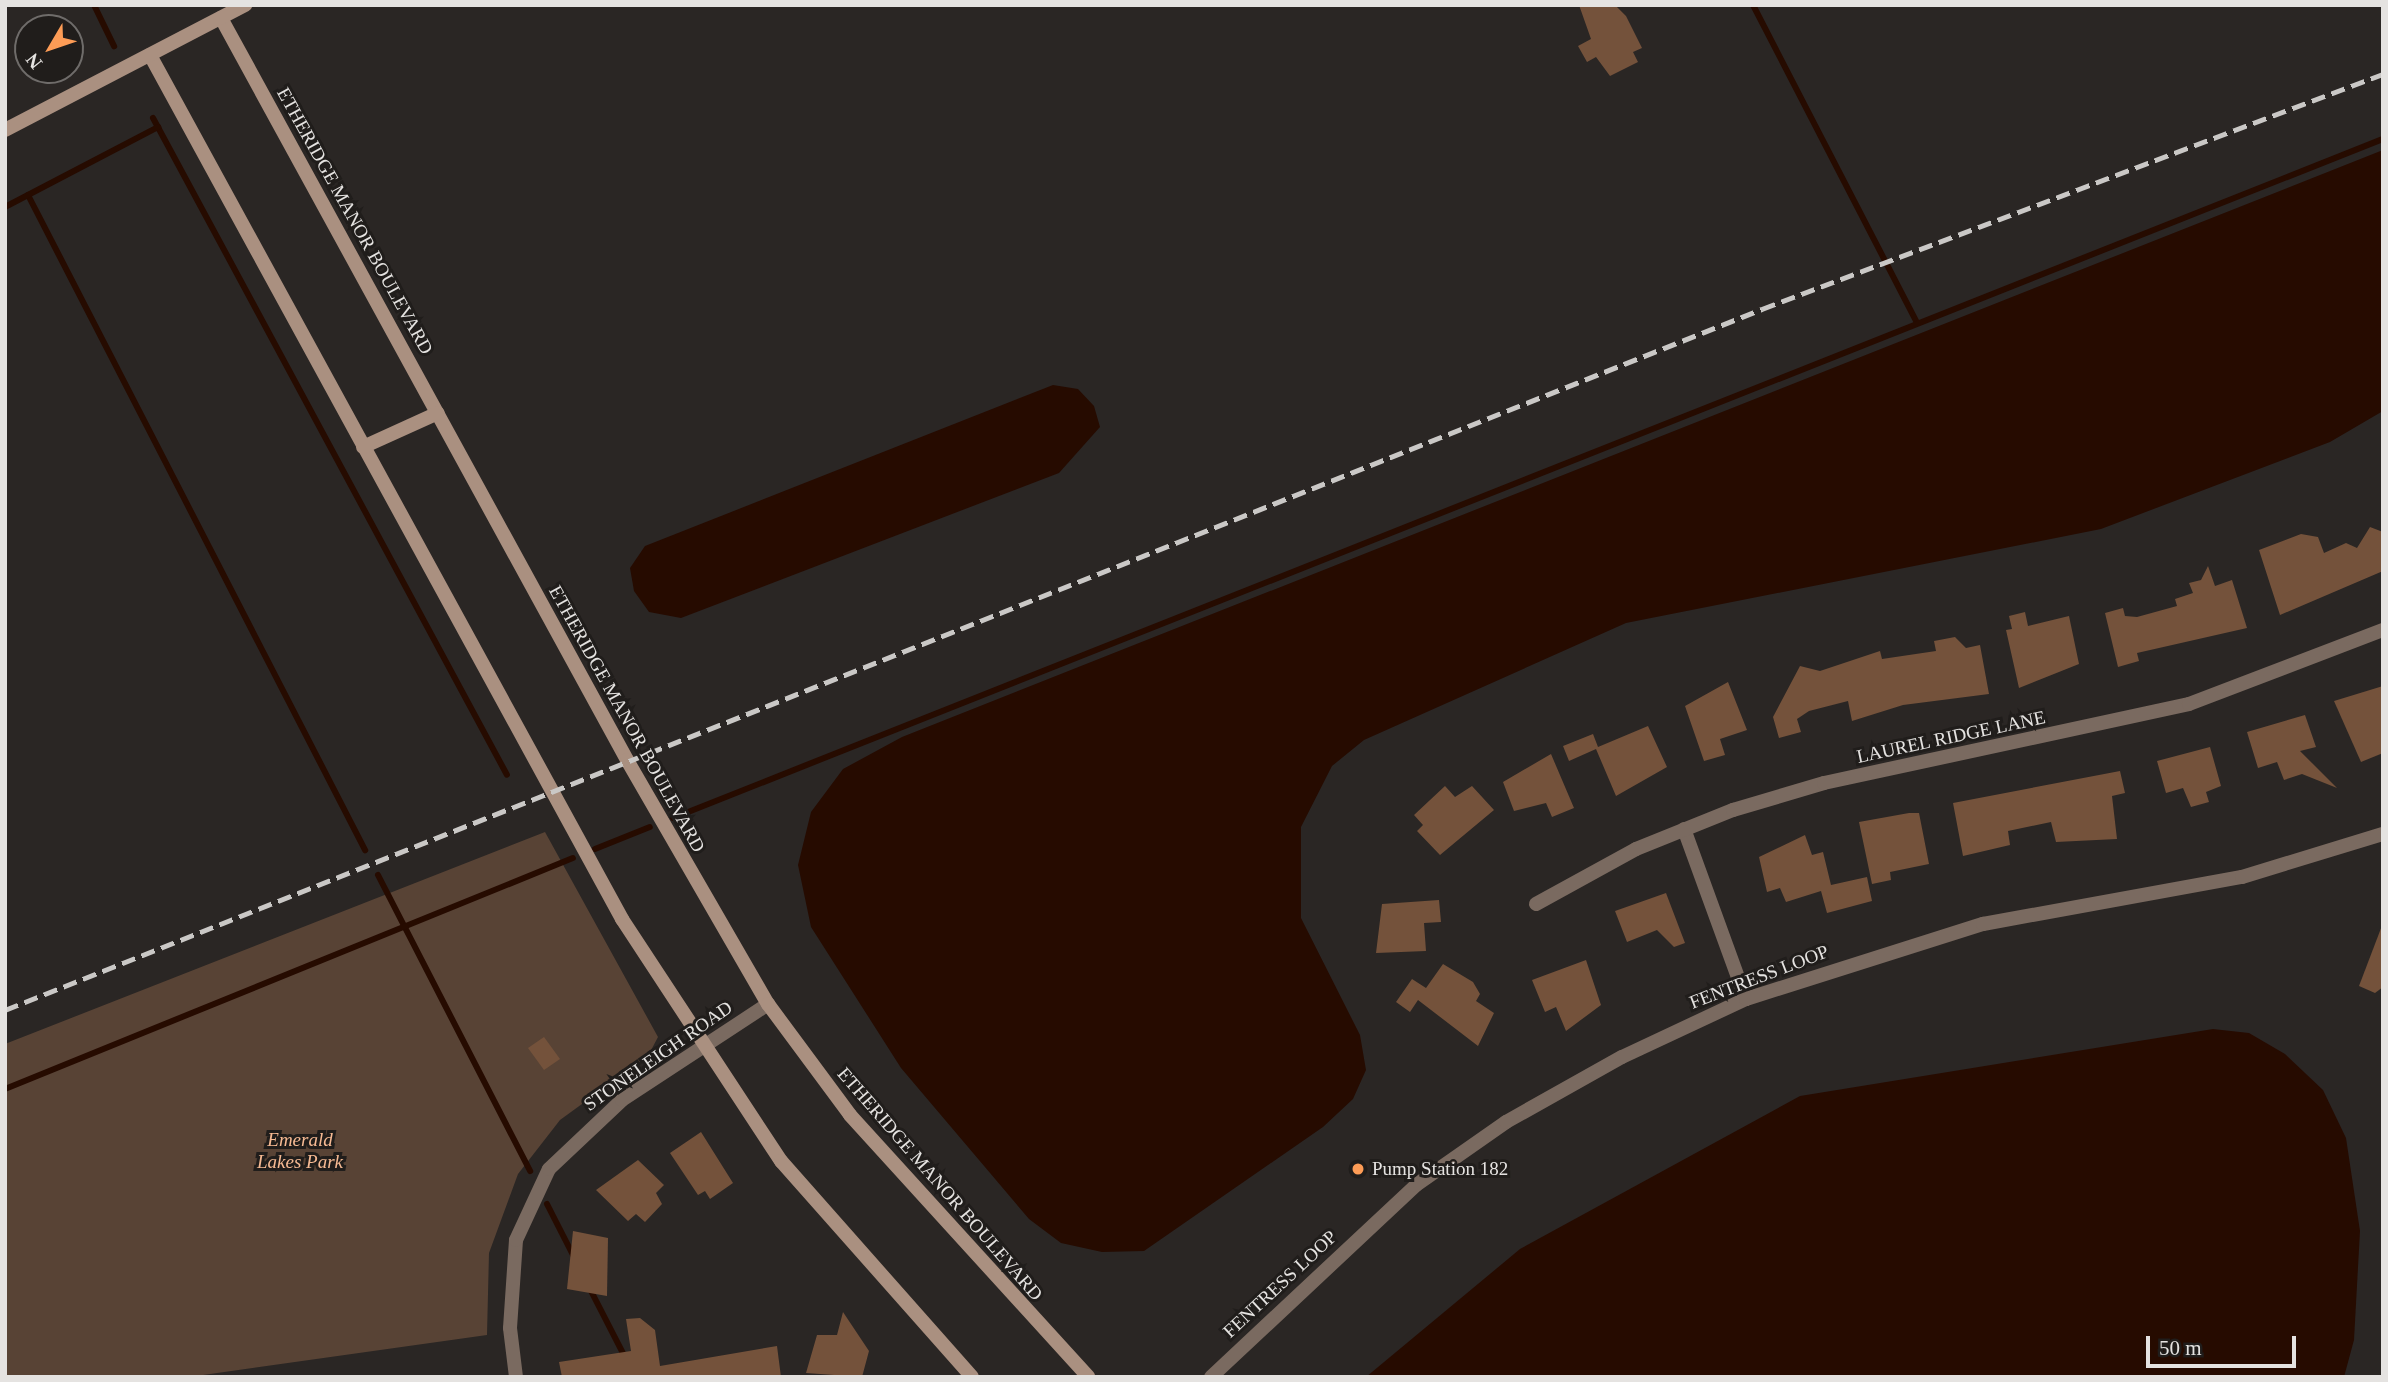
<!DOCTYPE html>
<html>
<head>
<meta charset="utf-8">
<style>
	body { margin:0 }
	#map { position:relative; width:2388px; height:1382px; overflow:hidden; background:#2a2624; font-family:"Times New Roman",serif }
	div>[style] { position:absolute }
	.green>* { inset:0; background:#584335 }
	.water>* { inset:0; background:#260b00 }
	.stream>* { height:6px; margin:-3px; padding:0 3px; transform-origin:3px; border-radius:3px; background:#260b00 }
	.building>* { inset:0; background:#74523b }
	.street>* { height:14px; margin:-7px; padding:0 7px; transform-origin:7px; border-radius:7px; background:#7a6a60 }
	.secondary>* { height:14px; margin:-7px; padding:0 7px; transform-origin:7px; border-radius:7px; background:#aa9080 }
	.rail>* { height:5px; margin-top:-2.5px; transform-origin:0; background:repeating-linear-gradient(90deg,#cac8c6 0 14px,transparent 0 21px) }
	.dots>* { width:19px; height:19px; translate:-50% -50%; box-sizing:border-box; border:4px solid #201d1b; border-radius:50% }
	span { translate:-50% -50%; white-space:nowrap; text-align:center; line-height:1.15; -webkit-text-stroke:6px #201d1b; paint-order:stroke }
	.street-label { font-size:19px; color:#e5e3e1 }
	.park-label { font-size:19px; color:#f6ba93; font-style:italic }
	.poi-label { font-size:19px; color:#e5e3e1 }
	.left { translate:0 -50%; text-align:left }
	.frame { position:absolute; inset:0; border:7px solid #e5e3e1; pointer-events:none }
	.north { position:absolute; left:14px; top:14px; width:70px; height:70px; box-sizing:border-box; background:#201d1b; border:2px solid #6f6c6a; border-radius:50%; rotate:231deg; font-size:19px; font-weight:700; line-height:28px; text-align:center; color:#e5e3e1 }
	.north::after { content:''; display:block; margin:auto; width:24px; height:32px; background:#fd9c56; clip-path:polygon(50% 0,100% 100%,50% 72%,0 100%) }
	.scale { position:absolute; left:2146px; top:1336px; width:150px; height:32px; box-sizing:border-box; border:4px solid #e5e3e1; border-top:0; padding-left:9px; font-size:21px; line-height:24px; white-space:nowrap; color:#e5e3e1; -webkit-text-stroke:5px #201d1b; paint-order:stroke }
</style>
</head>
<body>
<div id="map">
	<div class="green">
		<i style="clip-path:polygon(545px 832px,658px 1037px,648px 1056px,560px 1120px,518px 1174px,489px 1253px,487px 1335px,189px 1377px,5px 1377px,5px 1044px)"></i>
	</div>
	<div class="water">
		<i style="clip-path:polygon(2383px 150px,2383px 411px,2330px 442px,2101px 529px,1626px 623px,1364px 740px,1332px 766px,1301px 827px,1301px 918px,1360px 1035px,1366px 1070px,1353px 1099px,1323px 1127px,1144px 1251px,1102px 1252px,1061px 1243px,1029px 1219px,901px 1068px,811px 927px,798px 865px,811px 812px,843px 769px,902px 737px)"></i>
		<i style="clip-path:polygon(1053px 385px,1078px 389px,1094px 406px,1100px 427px,1059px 473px,681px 618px,649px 612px,634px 591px,630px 568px,645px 546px)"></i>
		<i style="clip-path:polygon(2213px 1029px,2249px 1033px,2285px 1054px,2323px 1090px,2346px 1138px,2360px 1231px,2354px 1340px,2344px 1377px,1366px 1377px,1520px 1249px,1800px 1096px)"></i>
	</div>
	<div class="stream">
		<i style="left:94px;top:5px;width:46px;rotate:64deg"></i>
		<i style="left:1753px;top:5px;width:358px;rotate:62.7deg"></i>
		<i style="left:153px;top:118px;width:746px;rotate:61.68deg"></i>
		<i style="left:28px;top:195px;width:737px;rotate:62.77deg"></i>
		<i style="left:5px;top:207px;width:173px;rotate:-27.6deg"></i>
		<i style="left:673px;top:818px;width:1840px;rotate:-21.66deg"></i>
		<i style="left:595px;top:849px;width:59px;rotate:-21.8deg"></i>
		<i style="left:378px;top:875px;width:333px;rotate:62.8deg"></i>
		<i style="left:5px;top:1089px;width:613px;rotate:-22.13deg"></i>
		<i style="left:547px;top:1204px;width:62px;rotate:63deg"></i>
		<i style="left:589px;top:1287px;width:81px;rotate:62.8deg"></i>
	</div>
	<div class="building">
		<i style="clip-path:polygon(1579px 5px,1615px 5px,1626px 16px,1642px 48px,1633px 52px,1638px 62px,1610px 76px,1596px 57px,1587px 62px,1578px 46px,1591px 39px)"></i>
		<i style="clip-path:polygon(2370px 527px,2383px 532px,2383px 571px,2280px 615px,2259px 550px,2301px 534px,2318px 537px,2324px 553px,2346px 543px,2357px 548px)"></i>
		<i style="clip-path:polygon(2208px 566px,2215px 586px,2232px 580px,2247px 628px,2137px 653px,2139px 661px,2118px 667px,2105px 613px,2123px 608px,2125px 616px,2137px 617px,2177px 606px,2175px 599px,2193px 593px,2189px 583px,2201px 580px)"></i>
		<i style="clip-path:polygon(2025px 612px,2028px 626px,2069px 616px,2079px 664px,2019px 688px,2006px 630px,2012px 629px,2009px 616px)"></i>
		<i style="clip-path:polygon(1955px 637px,1966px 648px,1980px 645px,1989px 694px,1903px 705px,1852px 721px,1848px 701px,1809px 711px,1797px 719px,1801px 732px,1779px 738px,1773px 717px,1800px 666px,1820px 671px,1880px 651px,1882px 659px,1936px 651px,1934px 641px)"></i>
		<i style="clip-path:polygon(1728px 682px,1747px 730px,1720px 739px,1725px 755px,1704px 761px,1685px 706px)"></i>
		<i style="clip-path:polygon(2383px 686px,2383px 753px,2361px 762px,2334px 701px)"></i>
		<i style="clip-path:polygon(2305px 715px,2316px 747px,2300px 751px,2337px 788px,2302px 774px,2284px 780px,2277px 762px,2258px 768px,2247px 732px)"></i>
		<i style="clip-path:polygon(1648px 726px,1667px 767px,1616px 796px,1596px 749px,1569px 761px,1563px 746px,1593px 734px,1598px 747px)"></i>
		<i style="clip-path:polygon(2210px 747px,2221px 786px,2206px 792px,2209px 802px,2191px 807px,2183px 788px,2166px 793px,2157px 761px)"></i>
		<i style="clip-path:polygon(1551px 754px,1574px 808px,1552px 817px,1546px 803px,1514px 811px,1503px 782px)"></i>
		<i style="clip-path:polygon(2120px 771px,2125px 793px,2112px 796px,2117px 839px,2056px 842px,2051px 822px,2008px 831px,2010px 845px,1963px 856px,1953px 803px)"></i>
		<i style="clip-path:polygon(1445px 786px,1455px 797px,1472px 786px,1494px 810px,1440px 855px,1417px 831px,1423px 825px,1414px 815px)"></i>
		<i style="clip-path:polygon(1909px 813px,1919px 813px,1929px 864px,1890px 872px,1891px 880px,1872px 884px,1859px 822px)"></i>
		<i style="clip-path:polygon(1805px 835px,1812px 855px,1823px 852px,1831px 885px,1867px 877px,1872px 901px,1827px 913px,1821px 891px,1786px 902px,1780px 888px,1767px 892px,1759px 857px)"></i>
		<i style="clip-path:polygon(1666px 893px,1685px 943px,1674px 947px,1657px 930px,1627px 942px,1615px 911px)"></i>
		<i style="clip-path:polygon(1439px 900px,1441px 922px,1424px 923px,1426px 951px,1376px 953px,1382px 904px)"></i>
		<i style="clip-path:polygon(2383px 923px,2383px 987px,2375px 993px,2359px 986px)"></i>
		<i style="clip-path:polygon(1586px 960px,1601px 1005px,1566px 1031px,1556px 1007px,1545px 1012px,1532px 980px)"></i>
		<i style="clip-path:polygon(1443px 964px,1473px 982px,1480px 994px,1476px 1001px,1494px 1013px,1478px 1046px,1418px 1000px,1410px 1012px,1396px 1002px,1412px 979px,1426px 988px)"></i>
		<i style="clip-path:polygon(544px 1037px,560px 1059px,544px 1070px,528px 1048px)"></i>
		<i style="clip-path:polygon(701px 1132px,733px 1183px,710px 1199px,705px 1191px,698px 1195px,670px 1153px)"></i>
		<i style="clip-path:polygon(638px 1160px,664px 1185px,656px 1193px,662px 1204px,645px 1222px,636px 1214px,628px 1221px,596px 1190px)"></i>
		<i style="clip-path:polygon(573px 1231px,608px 1238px,607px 1296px,567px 1289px)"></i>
		<i style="clip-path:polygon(843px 1312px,869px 1351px,862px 1377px,806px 1373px,817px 1335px,837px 1335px)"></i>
		<i style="clip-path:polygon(640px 1318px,655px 1330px,660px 1366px,777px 1346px,781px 1377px,562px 1377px,559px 1362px,631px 1351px,626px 1319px)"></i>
	</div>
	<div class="street">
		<i style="left:1684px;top:829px;width:181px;rotate:70deg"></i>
		<i style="left:1536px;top:904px;width:114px;rotate:-28.8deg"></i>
		<i style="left:1636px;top:849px;width:105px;rotate:-21.9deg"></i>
		<i style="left:1733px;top:810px;width:95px;rotate:-16.5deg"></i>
		<i style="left:1824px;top:783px;width:373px;rotate:-12.2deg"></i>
		<i style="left:2189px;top:704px;width:208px;rotate:-20.9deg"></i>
		<i style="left:516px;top:1377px;width:49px;rotate:-97deg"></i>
		<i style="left:510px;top:1328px;width:88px;rotate:-86.1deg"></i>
		<i style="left:516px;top:1240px;width:78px;rotate:-65.1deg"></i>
		<i style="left:549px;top:1169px;width:100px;rotate:-43.4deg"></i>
		<i style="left:622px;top:1100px;width:175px;rotate:-33.3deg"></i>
		<i style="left:1211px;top:1377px;width:281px;rotate:-43.1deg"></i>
		<i style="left:1416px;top:1185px;width:110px;rotate:-35deg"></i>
		<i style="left:1506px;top:1122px;width:133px;rotate:-29.3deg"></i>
		<i style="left:1622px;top:1057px;width:137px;rotate:-25.1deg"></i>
		<i style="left:1746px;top:999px;width:249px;rotate:-17.6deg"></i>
		<i style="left:1983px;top:924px;width:263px;rotate:-10.3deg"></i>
		<i style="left:2242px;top:877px;width:147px;rotate:-17deg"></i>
	</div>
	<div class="secondary">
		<i style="left:221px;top:18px;width:846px;rotate:61.31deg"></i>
		<i style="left:627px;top:760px;width:282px;rotate:60deg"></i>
		<i style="left:768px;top:1004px;width:138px;rotate:53.5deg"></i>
		<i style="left:850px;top:1115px;width:354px;rotate:47.7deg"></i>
		<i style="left:150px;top:55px;width:985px;rotate:61.35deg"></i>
		<i style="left:622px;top:919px;width:290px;rotate:56.7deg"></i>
		<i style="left:781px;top:1161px;width:288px;rotate:48.5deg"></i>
		<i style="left:5px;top:130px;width:271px;rotate:-27.5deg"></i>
		<i style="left:363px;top:447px;width:82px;rotate:-24.4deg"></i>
	</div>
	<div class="rail">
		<i style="left:5px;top:1010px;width:1892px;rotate:-21.75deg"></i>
		<i style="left:1762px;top:309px;width:664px;rotate:-20.73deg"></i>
	</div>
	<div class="dots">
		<i style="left:1358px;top:1169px;background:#fd9c56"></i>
	</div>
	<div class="street-label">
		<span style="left:355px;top:221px;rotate:61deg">ETHERIDGE MANOR BOULEVARD</span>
		<span style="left:627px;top:719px;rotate:61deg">ETHERIDGE MANOR BOULEVARD</span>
		<span style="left:1951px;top:737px;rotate:-12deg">LAUREL RIDGE LANE</span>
		<span style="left:1759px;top:977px;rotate:-21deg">FENTRESS LOOP</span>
		<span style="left:658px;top:1056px;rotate:-35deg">STONELEIGH ROAD</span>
		<span style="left:940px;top:1184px;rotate:49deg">ETHERIDGE MANOR BOULEVARD</span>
		<span style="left:1280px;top:1284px;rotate:-43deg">FENTRESS LOOP</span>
	</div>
	<div class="park-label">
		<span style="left:300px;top:1151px">Emerald<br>Lakes Park</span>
	</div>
	<div class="poi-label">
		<span class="left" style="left:1372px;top:1169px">Pump Station 182</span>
	</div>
	<div class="frame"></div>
	<div class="north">N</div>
	<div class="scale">50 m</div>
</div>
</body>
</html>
